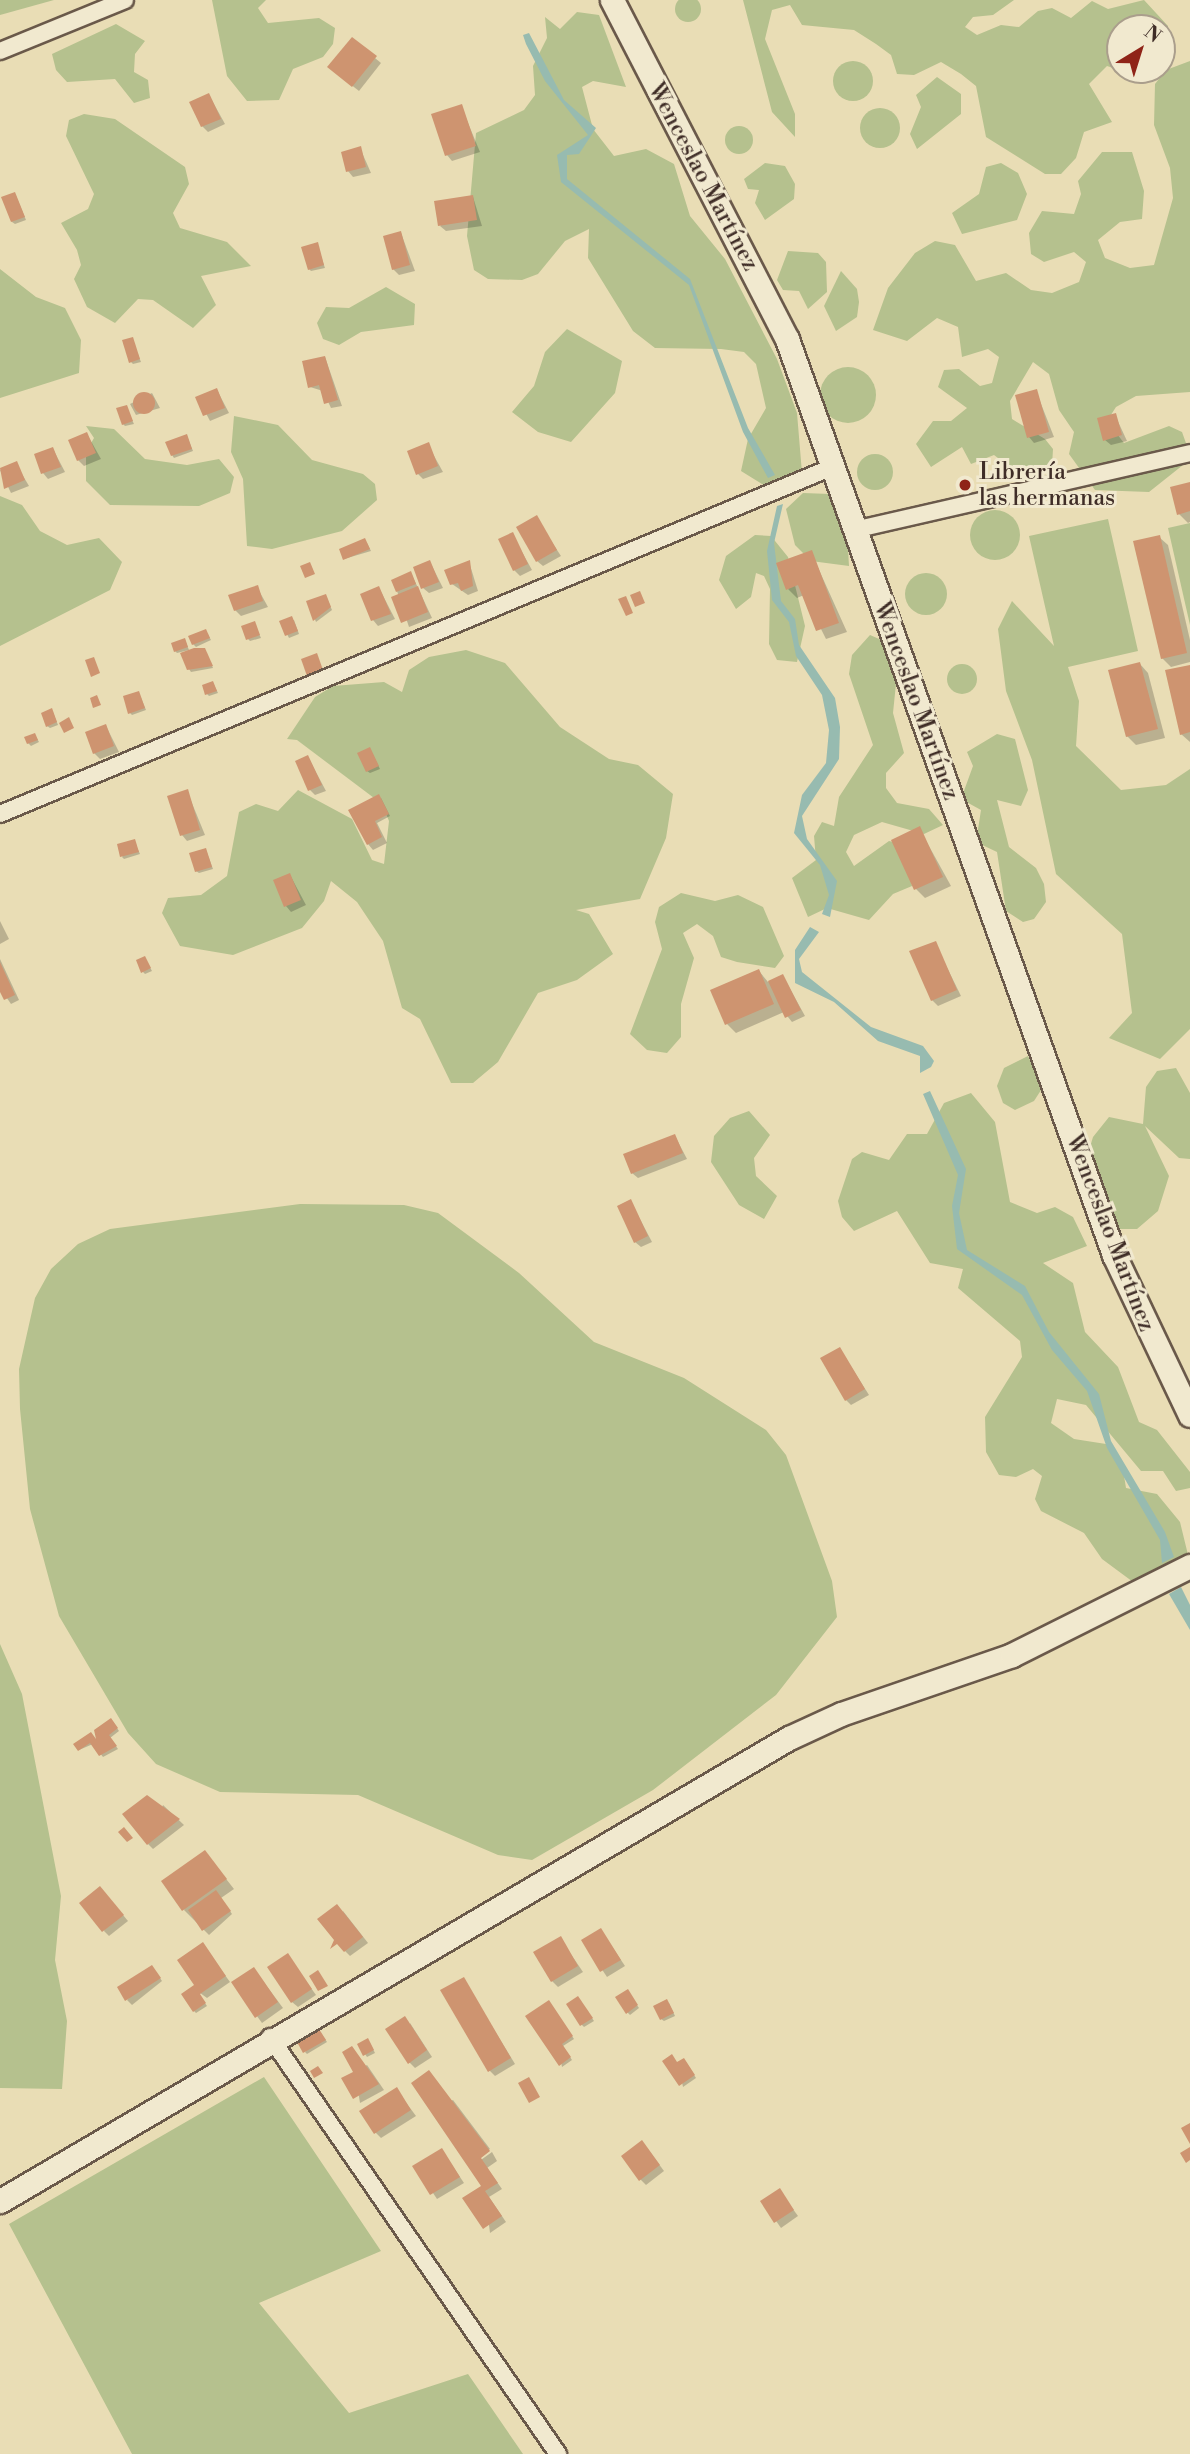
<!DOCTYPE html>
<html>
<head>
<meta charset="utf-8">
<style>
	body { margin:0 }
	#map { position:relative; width:1190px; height:2454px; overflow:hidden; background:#e9ddb5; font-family:"Libre Bodoni",serif }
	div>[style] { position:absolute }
	.green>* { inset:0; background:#b5c18e }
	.round { border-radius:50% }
	.water>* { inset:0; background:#97bbb0 }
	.shadow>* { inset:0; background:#0003 }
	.building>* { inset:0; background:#ce9470 }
	.roads { filter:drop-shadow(2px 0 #6a594a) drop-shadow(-2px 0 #6a594a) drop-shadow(0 2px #6a594a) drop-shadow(0 -2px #6a594a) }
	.street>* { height:16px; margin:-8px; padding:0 8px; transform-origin:8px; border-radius:8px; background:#f1e9cf }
	.secondary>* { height:23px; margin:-11.5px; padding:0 11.5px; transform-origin:11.5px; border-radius:11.5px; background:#f1e9cf }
	.dots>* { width:19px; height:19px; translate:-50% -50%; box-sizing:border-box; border:4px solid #f1e9cf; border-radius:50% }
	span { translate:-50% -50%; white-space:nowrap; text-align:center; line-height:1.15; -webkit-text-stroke:6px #f1e9cf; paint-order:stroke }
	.street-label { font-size:23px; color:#3f2d27 }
	.poi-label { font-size:23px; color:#3f2d27 }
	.left { translate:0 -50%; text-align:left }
	.north { position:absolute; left:1106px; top:14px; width:70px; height:70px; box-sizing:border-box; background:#f1e9cf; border:2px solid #aa9e8c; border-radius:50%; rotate:38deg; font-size:19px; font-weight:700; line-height:28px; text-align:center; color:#3f2d27 }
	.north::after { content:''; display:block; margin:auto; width:24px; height:32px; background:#8f2418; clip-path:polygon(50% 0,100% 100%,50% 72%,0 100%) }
</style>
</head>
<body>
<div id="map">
	<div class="green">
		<i class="round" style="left:675px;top:-4px;width:26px;height:26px"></i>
		<i style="clip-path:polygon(0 0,54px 0,0 15px)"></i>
		<i style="clip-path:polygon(212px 0,266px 0,258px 8px,268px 23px,319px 18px,335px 28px,333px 44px,323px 57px,293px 69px,279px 100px,247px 101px,227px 76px)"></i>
		<i style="clip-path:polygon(743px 0,1014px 0,993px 15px,973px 17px,965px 27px,977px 35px,1001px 25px,1019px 27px,1038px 11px,1052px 8px,1071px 18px,1092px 1px,1108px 9px,1144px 0,1168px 26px,1168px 42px,1162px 47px,1162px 28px,1120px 28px,1120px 70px,1128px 70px,1125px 72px,1107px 66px,1089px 84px,1112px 122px,1084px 132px,1076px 158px,1061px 174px,1045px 174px,986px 137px,976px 86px,961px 74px,941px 62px,914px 75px,897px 74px,891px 55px,876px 44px,854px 30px,802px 25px,790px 5px,772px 10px,765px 39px,795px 114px,795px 137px,772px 112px)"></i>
		<i style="clip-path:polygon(577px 12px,599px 15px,626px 87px,593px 81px,582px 87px,593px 129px,614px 156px,646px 149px,674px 164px,690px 216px,725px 259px,777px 359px,797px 413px,802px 473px,770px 489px,741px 471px,748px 439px,766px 408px,756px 364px,744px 352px,721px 349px,655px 348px,633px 331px,588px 258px,589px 229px,565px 241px,538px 274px,522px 280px,488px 279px,474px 270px,467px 236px,476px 133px,524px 110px,535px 95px,533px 66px,547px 38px,545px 17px,560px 29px)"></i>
		<i style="clip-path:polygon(116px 24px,145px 41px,135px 54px,134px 72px,148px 80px,150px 98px,134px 103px,115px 79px,67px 82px,56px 70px,52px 54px)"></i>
		<i class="round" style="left:833px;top:61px;width:40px;height:40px"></i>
		<i style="clip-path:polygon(1190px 61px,1190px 392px,1136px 396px,1116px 407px,1107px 421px,1124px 443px,1169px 426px,1182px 432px,1187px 446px,1183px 465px,1149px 492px,1095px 490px,1069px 454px,1074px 432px,1059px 410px,1049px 374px,1033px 362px,1010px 401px,1012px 419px,1045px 439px,1053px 449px,1052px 466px,1028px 481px,994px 455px,971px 464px,962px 447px,931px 467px,916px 444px,933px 421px,951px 421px,967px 408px,938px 387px,944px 370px,959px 369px,980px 386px,992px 383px,999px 357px,988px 349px,962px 357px,958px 327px,937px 318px,907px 341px,873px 330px,888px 288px,915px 253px,935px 241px,955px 245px,976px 281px,1006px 273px,1031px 290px,1052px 293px,1079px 282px,1086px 262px,1074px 252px,1044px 262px,1031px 254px,1029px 233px,1042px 211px,1074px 214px,1081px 194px,1078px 181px,1102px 152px,1132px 152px,1144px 191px,1142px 219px,1120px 222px,1098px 240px,1105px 258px,1130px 268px,1154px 265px,1173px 198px,1170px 168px,1154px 125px,1155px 84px,1166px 70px)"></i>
		<i style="clip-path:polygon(937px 77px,961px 94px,961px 114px,917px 149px,910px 134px,921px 107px,916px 95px)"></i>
		<i class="round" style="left:860px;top:108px;width:40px;height:40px"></i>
		<i style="clip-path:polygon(84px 114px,115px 119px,185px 167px,189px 184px,173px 213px,180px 228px,227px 242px,251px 266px,201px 276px,216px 305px,193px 328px,153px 300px,138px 299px,115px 323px,87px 307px,74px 279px,81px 265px,77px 250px,61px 223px,88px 209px,94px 194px,66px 136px,69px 120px)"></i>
		<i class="round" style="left:725px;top:126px;width:28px;height:28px"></i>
		<i style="clip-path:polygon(765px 163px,785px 166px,795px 184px,794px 199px,765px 220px,755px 203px,759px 190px,748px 189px,744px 179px)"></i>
		<i style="clip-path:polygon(1001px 163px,1018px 173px,1027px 194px,1017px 220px,962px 234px,952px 213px,979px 194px,986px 167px)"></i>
		<i style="clip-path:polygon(788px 251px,818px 253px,826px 262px,827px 292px,808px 309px,799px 291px,783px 290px,777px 280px)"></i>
		<i style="clip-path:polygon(0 269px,36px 297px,65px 308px,81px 340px,79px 373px,0 398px)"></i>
		<i style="clip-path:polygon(841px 271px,857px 289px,859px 302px,857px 317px,836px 331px,824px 306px)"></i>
		<i style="clip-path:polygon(386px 287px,415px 304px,414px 325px,361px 332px,339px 345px,323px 339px,317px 323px,326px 307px,349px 308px)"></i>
		<i style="clip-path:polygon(567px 329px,622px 361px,615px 393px,571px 442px,538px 432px,512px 412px,534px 386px,545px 352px)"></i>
		<i class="round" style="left:820px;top:367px;width:56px;height:56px"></i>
		<i style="clip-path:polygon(234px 416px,278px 425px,312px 460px,363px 474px,375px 484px,377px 500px,342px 531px,272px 549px,247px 546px,243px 479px,231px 452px)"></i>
		<i style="clip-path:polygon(86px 426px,114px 429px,145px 459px,187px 465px,219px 459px,234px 477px,230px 493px,199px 506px,110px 505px,86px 481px,86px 452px,94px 438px)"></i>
		<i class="round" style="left:857px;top:454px;width:36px;height:36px"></i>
		<i style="clip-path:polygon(803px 493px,830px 494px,846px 515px,849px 566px,811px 561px,795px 545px,786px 509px)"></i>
		<i style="clip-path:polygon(0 496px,22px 505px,40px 531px,67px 545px,99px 538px,122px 562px,110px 590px,0 646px)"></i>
		<i class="round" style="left:970px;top:510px;width:50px;height:50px"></i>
		<i style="clip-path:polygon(1108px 519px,1138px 651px,1068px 667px,1079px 701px,1076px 746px,1121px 790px,1166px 785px,1190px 769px,1190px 1029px,1160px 1059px,1109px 1038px,1132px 1013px,1122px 934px,1056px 874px,1032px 760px,1006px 691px,998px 629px,1012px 601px,1054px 646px,1029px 536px)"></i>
		<i style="clip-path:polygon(1190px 523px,1190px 625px,1168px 528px)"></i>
		<i style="clip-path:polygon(755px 535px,771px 536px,788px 557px,805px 626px,797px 662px,777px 660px,769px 644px,770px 589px,764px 576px,756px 573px,751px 597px,736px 609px,719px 580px,726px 556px)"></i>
		<i class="round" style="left:905px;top:573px;width:42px;height:42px"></i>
		<i style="clip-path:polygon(870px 635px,886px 642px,898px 664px,893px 713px,904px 753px,886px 773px,886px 788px,897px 803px,929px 809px,943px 825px,924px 834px,882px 822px,854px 835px,846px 852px,854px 866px,889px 841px,906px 845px,912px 886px,893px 894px,869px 920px,827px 908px,808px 917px,792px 878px,816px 860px,814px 836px,822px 822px,834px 826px,839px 797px,873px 745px,849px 674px,852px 655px)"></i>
		<i style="clip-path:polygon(466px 650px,505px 663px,560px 727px,609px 759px,638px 765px,673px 794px,666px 838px,640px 899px,576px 910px,589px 914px,613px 954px,577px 980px,538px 993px,498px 1062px,473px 1083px,451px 1083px,420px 1019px,402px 1008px,383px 941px,357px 902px,331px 881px,324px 901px,302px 928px,233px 955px,180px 946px,162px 913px,168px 898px,201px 895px,227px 876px,239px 812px,256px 804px,278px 811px,298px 790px,352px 819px,372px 860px,384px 864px,389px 821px,382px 804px,297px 740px,287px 739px,315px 697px,333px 686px,384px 682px,402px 692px,409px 670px,429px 657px)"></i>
		<i class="round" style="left:947px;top:664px;width:30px;height:30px"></i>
		<i style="clip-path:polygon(997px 734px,1015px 739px,1028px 790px,1021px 806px,997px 800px,1009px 847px,1036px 868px,1044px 884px,1046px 902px,1034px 919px,1023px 922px,1006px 911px,997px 852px,976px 842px,981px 810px,961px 799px,973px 766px,967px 752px)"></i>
		<i style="clip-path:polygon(681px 893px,715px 901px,738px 895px,763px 907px,784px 956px,775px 968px,737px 962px,721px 957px,713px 936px,697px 924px,683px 933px,694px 958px,681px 1004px,681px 1037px,667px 1053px,647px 1050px,630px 1034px,662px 949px,655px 922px,659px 907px)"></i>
		<i style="clip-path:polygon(1028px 1056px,1043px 1087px,1034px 1101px,1015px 1110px,1003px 1103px,997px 1086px,1004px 1068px)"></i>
		<i style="clip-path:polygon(1176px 1068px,1190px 1093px,1190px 1159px,1179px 1158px,1145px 1126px,1169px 1176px,1158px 1211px,1137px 1229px,1109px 1229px,1084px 1167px,1093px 1137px,1109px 1117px,1143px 1124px,1146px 1087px,1157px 1071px)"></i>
		<i style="clip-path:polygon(971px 1093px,995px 1122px,1010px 1202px,1037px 1213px,1055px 1207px,1073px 1217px,1087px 1246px,1043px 1263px,1073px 1283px,1085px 1332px,1118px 1367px,1139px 1422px,1157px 1430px,1190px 1472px,1190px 1488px,1176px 1491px,1163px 1471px,1141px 1471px,1086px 1405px,1057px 1399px,1051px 1423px,1074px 1439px,1106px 1444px,1122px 1463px,1126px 1488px,1157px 1494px,1180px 1522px,1190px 1563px,1152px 1596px,1102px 1559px,1084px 1533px,1041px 1511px,1035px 1499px,1042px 1476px,1033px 1469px,1016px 1477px,999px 1475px,986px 1452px,985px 1417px,1022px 1357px,1020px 1341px,958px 1288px,963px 1269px,930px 1263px,897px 1211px,854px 1231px,842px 1217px,838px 1201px,852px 1159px,862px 1152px,889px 1160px,907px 1134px,927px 1134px,944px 1103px)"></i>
		<i style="clip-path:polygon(749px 1111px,770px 1135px,754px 1158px,756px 1176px,777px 1196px,764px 1219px,739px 1205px,711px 1162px,714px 1136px,730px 1118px)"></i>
		<i style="clip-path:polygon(300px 1204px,404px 1205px,438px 1213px,519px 1273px,594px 1342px,684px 1378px,766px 1430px,786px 1455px,832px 1581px,837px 1617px,776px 1695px,653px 1790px,532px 1860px,498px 1855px,358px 1795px,220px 1792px,156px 1764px,128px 1733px,59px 1616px,30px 1509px,20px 1409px,19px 1369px,35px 1298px,51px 1269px,78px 1244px,110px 1229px)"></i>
		<i style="clip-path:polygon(0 1644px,22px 1694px,61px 1896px,55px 1960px,67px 2021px,62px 2089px,0 2088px)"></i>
		<i style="clip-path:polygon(264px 2077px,381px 2251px,259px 2303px,349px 2413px,468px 2374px,523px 2454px,132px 2454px,9px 2224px)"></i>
	</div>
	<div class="water">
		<i style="clip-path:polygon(529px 33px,564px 100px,596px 128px,579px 154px,567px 155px,567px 179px,690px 279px,748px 428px,775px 475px,768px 478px,743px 432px,689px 285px,561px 182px,557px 155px,588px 135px,545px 81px,526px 44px,523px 35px)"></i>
		<i style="clip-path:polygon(783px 504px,774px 543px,781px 601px,795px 619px,799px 645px,835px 698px,840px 727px,839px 759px,802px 816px,807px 839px,837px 881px,830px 917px,822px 914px,829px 895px,820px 865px,794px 833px,802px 795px,826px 763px,829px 730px,822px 695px,796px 656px,789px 622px,772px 600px,767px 551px,777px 506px)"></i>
		<i style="clip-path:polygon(810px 927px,819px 932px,799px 959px,802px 972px,871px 1027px,923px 1046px,934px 1061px,931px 1067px,920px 1073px,920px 1056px,878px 1041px,834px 1002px,795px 983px,795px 950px)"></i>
		<i style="clip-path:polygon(930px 1091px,966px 1169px,959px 1213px,967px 1250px,1025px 1286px,1049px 1332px,1099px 1394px,1111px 1441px,1165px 1532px,1174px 1557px,1162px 1563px,1160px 1540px,1107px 1448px,1087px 1391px,1052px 1350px,1022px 1295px,957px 1249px,952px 1206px,958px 1175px,923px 1094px)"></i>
		<i style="clip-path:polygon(1181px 1587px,1190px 1605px,1190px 1630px,1169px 1594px)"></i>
	</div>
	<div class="shadow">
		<i style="clip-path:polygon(375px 58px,381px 63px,359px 91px,335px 72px)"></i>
		<i style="clip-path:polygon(209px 95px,225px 124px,208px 132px,202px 126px)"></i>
		<i style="clip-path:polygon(461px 106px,480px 152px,452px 161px,447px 155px)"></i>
		<i style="clip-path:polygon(360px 148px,371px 173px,353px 177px,348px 171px)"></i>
		<i style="clip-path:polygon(16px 196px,26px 220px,15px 224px,12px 222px)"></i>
		<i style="clip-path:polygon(473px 197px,482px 226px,446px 231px,440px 226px)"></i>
		<i style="clip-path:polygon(401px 233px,415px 271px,399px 275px,393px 269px)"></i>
		<i style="clip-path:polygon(317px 244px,325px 268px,311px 271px,309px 269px)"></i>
		<i style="clip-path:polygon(132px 339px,141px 362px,133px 364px,131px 362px)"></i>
		<i style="clip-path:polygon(325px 357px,342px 406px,331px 408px,323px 391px,310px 387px)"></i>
		<i style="clip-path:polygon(217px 390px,229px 413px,210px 421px,198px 398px)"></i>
		<i style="clip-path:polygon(1036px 391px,1054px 437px,1034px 443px,1029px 437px)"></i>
		<i style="clip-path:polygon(152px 393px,160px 408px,136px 415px,130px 404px)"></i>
		<i style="clip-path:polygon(126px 407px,134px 424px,125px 426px,123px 424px)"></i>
		<i style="clip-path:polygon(1115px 415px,1127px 441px,1111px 445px,1105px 440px)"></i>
		<i style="clip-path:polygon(87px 434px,101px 459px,84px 466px,78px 460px)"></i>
		<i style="clip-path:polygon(187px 436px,193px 451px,174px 458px,172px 455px)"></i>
		<i style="clip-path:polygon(428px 445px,443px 472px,423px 479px,418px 474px)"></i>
		<i style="clip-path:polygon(53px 449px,65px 472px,48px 479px,43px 473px)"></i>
		<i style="clip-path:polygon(16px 464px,29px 486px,11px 493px,0 470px)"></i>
		<i style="clip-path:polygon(1190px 484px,1190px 522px,1188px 523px,1179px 514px)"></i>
		<i style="clip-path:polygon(536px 518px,561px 556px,543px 566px,537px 561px)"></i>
		<i style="clip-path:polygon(512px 534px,532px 570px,520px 576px,514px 570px)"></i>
		<i style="clip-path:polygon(1159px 537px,1168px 545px,1190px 640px,1190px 662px,1171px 667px,1162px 658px)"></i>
		<i style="clip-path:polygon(367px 543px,371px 551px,344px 559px)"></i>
		<i style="clip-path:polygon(811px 552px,847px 632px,826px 639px,804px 595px,797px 598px,788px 589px)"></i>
		<i style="clip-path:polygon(430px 562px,443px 588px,429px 593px,423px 588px)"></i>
		<i style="clip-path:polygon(469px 562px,478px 591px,468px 595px,452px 584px)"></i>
		<i style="clip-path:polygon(411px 573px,432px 618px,409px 627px,397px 591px)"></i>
		<i style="clip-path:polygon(257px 587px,268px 607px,241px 616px,235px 610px)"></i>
		<i style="clip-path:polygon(379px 588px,395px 619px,378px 626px,373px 620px)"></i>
		<i style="clip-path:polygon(326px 596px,332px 610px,316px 622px,308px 602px)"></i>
		<i style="clip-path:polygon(294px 620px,299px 634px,289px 638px,281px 622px)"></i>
		<i style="clip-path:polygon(254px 623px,261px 638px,250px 641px,248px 639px)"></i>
		<i style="clip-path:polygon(206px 631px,211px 640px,196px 647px,193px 644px)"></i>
		<i style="clip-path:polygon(185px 640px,189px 650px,177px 653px,175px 651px)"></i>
		<i style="clip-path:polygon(205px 650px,213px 668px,191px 672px,189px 669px)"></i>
		<i style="clip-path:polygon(1140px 664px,1148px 673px,1165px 738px,1136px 745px,1127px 736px)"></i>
		<i style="clip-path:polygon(1190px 666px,1190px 742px,1181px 734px)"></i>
		<i style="clip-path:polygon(213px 683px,218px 693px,209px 696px,207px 694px)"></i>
		<i style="clip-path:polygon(139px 693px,146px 710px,132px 715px,130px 713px)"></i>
		<i style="clip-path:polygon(52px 710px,58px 725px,50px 728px,47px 726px)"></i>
		<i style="clip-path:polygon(106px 726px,119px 752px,100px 759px,94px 753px)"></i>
		<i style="clip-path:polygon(35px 735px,39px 742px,31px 746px,28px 743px)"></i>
		<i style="clip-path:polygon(370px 749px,380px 769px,370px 773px,367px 771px)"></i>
		<i style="clip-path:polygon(308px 757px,326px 791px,315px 795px,310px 790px)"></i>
		<i style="clip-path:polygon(187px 791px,205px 835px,187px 841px,182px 835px)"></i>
		<i style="clip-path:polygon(381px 798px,390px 816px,377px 823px,387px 843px,373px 850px,368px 844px)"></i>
		<i style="clip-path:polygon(919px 828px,951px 886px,925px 898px,916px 889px)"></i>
		<i style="clip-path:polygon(134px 841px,140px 854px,124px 859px,122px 857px)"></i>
		<i style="clip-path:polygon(206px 850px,213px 869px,199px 873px,196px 871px)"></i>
		<i style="clip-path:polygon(290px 875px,306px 905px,291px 912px,286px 906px)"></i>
		<i style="clip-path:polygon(0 921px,9px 939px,0 944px)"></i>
		<i style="clip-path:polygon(935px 943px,961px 996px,938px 1006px,932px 1000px)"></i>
		<i style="clip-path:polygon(145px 958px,152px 971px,145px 974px,143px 972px)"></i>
		<i style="clip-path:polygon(0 959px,19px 1000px,11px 1004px,0 988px)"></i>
		<i style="clip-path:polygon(759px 971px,768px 982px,783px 976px,805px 1016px,792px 1022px,784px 1012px,736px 1033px,727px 1024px)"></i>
		<i style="clip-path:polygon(675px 1136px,687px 1159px,638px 1178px,632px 1173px)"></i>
		<i style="clip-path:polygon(631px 1202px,652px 1242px,641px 1247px,635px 1242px)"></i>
		<i style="clip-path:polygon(840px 1349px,869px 1395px,851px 1405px,846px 1400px)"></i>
		<i style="clip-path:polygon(113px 1722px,119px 1731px,110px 1738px,118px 1749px,103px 1757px,93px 1744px,79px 1750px,75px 1745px,91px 1734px,99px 1745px)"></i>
		<i style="clip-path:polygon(163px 1805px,184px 1825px,153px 1849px,148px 1844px)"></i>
		<i style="clip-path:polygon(205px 1852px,234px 1889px,221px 1898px,232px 1914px,209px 1935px,184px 1910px)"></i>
		<i style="clip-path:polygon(113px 1903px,128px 1921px,109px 1936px,104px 1931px)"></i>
		<i style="clip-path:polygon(343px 1911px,368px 1943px,350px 1956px,345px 1951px)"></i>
		<i style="clip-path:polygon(601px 1930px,625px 1966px,607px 1977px,583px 1941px)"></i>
		<i style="clip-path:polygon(560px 1938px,583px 1972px,558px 1987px,552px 1981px)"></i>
		<i style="clip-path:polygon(203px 1945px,230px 1982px,207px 1998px,196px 1990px,207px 2006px,196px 2013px,194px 2011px,196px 1986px)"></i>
		<i style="clip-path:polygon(288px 1956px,316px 1995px,298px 2007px,292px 2002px)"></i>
		<i style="clip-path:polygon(154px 1969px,162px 1981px,132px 2005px,127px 2000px)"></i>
		<i style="clip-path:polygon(254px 1969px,283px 2008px,262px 2023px,233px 1983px)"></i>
		<i style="clip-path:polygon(463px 1979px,515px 2064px,495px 2076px,489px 2070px)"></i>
		<i style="clip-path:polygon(629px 1994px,639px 2008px,630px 2015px,627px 2012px)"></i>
		<i style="clip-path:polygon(580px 2000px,594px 2021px,584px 2027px,582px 2025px)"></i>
		<i style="clip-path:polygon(549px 2002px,574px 2039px,563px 2046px,572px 2060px,562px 2067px)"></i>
		<i style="clip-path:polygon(669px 2003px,675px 2016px,664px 2021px,661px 2019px)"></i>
		<i style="clip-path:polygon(410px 2023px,432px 2057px,415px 2068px,409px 2062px)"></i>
		<i style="clip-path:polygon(321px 2033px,327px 2042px,307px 2054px,305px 2052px)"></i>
		<i style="clip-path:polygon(370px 2043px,375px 2053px,367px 2057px,359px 2045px)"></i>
		<i style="clip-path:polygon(686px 2062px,696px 2078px,683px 2087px,678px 2064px)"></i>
		<i style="clip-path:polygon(367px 2065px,384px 2090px,360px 2103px,355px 2072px)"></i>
		<i style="clip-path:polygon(396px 2089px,416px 2116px,381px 2138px,375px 2132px)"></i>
		<i style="clip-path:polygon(453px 2100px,490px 2149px,469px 2164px,451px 2101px)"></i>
		<i style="clip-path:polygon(647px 2148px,664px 2171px,646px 2185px,640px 2179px)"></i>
		<i style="clip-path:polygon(442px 2150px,464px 2183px,437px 2199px,415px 2166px)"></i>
		<i style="clip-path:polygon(492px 2152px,497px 2161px,487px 2168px,502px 2189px,489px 2197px,506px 2222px,490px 2233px,484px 2186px,471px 2167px)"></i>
		<i style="clip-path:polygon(779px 2190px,798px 2216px,781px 2228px,762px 2201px)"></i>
	</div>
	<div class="building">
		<i style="clip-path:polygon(352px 37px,377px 56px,352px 87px,327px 67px)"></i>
		<i style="clip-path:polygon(209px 93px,221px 119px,201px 127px,189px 102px)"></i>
		<i style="clip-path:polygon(462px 104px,476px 146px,445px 156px,431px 114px)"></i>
		<i style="clip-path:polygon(361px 146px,366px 167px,346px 172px,341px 152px)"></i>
		<i style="clip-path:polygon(15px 192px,25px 217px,11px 222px,1px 197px)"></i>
		<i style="clip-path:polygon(473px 195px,477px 220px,438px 226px,434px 201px)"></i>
		<i style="clip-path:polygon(401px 231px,410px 265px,392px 270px,383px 236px)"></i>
		<i style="clip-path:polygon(318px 242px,324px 265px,308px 270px,301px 247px)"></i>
		<i style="clip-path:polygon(133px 337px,140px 359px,129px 363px,122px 340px)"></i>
		<i style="clip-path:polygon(325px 356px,338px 400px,324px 404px,319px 385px,308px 388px,302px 361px)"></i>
		<i style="clip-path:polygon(217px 388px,225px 408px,203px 416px,195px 397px)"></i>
		<i style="clip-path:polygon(1037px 389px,1049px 432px,1027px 438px,1015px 395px)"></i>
		<i class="round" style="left:133px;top:392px;width:22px;height:22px"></i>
		<i style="clip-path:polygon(127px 405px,133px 421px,122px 425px,116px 408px)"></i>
		<i style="clip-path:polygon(1116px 413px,1122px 435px,1103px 441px,1097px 418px)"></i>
		<i style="clip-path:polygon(87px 432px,96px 453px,77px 461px,68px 440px)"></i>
		<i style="clip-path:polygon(187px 434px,192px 449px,171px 456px,165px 442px)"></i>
		<i style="clip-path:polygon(429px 442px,438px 466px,416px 475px,407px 451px)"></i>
		<i style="clip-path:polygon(53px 447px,61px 467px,41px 474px,34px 454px)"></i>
		<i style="clip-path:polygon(17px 461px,25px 480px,4px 489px,0 468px)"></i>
		<i style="clip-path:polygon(1190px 482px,1190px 511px,1177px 515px,1170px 487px)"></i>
		<i style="clip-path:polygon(537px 515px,557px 550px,536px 562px,516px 527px)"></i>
		<i style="clip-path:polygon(513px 532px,528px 564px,513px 571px,498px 539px)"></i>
		<i style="clip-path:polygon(1160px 535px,1187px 653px,1161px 659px,1133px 541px)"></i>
		<i style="clip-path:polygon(365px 538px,370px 549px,343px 560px,339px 549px)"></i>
		<i style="clip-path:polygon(812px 550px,839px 623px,816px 631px,798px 585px,786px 590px,776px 563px)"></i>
		<i style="clip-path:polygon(430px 560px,439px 582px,421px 589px,413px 567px)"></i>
		<i style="clip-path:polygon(470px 560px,473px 586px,461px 591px,458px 583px,450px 585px,444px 570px)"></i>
		<i style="clip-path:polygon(310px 562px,315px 574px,305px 578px,300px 566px)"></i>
		<i style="clip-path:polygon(411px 571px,416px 584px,396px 592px,391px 580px)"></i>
		<i style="clip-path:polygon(258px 585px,263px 601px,234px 611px,228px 595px)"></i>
		<i style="clip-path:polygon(379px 586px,391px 614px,371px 621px,360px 594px)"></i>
		<i style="clip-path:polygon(418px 586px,428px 612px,401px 623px,391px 597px)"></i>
		<i style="clip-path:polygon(640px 591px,645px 603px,635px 607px,630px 595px)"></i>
		<i style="clip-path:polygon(326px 594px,331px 607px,313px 621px,306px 601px)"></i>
		<i style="clip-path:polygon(626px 596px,633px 613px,626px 616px,618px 599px)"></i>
		<i style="clip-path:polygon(292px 616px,298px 631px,285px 636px,279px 621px)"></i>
		<i style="clip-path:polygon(255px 621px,260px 635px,246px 640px,241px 626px)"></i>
		<i style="clip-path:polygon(206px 629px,210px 638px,192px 645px,188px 636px)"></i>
		<i style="clip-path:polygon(185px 638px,188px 647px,174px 652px,171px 643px)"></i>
		<i style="clip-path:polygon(194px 648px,205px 648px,213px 666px,187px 670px,180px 653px)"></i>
		<i style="clip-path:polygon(317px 653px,323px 670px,307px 676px,301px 659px)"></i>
		<i style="clip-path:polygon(94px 657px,100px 673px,91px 677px,85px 660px)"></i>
		<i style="clip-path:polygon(1140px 662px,1158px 729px,1126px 737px,1108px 670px)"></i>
		<i style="clip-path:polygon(1190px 665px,1190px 732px,1180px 735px,1165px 670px)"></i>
		<i style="clip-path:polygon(213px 681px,217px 691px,205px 695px,202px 685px)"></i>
		<i style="clip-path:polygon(139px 691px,145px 708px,128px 714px,123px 696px)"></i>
		<i style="clip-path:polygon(97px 695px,101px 705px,93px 708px,90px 698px)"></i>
		<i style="clip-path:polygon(52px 708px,57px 722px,46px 727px,41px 713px)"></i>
		<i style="clip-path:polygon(69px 717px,74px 728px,64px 733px,59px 723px)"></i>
		<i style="clip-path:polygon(106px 724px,114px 746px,93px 754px,85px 732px)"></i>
		<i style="clip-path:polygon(35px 733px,38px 740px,27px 744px,24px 737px)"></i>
		<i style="clip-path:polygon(370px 747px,379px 766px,366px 772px,357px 753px)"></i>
		<i style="clip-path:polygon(308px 755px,322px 785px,308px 791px,295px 761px)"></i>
		<i style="clip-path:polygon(188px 789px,200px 830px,180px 836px,167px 796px)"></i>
		<i style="clip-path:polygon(379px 794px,389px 814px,375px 821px,382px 837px,367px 845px,348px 810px)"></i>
		<i style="clip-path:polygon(920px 826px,943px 877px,914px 890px,891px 840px)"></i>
		<i style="clip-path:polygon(135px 839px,139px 852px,120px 857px,117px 844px)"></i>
		<i style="clip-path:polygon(206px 848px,212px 867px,195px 872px,189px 853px)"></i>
		<i style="clip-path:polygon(290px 873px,301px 900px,284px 907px,273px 880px)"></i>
		<i style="clip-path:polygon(936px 941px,957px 990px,931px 1001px,909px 951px)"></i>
		<i style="clip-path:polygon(145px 956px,151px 968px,141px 973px,136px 960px)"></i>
		<i style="clip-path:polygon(0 962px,15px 995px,4px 1000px,0 992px)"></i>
		<i style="clip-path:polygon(759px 969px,774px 1004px,725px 1025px,710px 990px)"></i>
		<i style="clip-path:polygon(783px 974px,801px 1010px,785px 1018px,768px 981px)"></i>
		<i style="clip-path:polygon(675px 1134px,683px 1153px,631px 1174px,623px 1154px)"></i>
		<i style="clip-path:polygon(631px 1199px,648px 1236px,634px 1243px,617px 1206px)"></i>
		<i style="clip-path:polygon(840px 1347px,865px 1389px,845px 1401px,820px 1358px)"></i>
		<i style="clip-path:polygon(111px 1718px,118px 1728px,109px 1735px,117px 1746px,99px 1756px,90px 1743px,78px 1751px,73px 1744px,91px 1732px,96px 1739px,94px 1730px)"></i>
		<i style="clip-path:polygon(147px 1795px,180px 1819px,147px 1845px,122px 1814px)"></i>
		<i style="clip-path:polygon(124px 1827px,133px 1838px,127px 1842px,118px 1832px)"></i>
		<i style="clip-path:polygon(205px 1850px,227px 1879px,182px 1911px,161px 1881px)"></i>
		<i style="clip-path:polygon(100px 1886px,124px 1915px,102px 1932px,79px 1903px)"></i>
		<i style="clip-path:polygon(216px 1890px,231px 1911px,202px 1931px,188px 1910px)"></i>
		<i style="clip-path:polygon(337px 1904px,363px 1937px,344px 1952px,337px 1944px,330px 1949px,334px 1940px,317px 1919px)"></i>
		<i style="clip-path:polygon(601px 1928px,621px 1960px,600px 1972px,581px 1940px)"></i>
		<i style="clip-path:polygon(561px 1936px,578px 1966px,551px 1982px,533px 1952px)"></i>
		<i style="clip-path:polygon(203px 1942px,226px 1976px,200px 1994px,206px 2003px,193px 2012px,181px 1994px,194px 1985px,177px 1960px)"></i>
		<i style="clip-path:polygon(288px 1953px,312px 1989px,291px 2003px,267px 1967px)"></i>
		<i style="clip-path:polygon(152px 1965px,161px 1978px,125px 2001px,117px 1987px)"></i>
		<i style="clip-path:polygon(254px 1967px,278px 2002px,255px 2018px,231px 1982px)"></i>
		<i style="clip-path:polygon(318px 1970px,328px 1986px,318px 1991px,309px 1976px)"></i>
		<i style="clip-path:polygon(464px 1977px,511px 2058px,488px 2072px,440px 1990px)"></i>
		<i style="clip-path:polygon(628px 1989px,638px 2005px,626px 2014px,615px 1997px)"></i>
		<i style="clip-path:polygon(578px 1996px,593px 2018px,580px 2026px,566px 2004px)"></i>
		<i style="clip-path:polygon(667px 1999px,674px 2013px,660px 2020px,653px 2006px)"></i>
		<i style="clip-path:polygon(549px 2000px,573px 2036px,562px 2044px,571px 2057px,559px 2066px,525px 2016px)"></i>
		<i style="clip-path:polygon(405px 2016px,427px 2050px,408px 2064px,385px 2029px)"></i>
		<i style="clip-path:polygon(319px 2029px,326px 2040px,303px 2053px,297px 2042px)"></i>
		<i style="clip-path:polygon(368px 2038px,374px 2050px,363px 2056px,357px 2044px)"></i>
		<i style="clip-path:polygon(352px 2046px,379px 2084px,353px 2099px,341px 2078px,353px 2072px,342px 2052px)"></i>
		<i style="clip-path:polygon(672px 2054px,677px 2062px,684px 2058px,695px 2075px,679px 2086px,662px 2061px)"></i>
		<i style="clip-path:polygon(318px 2066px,323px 2073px,314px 2078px,310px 2071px)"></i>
		<i style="clip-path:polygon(429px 2070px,490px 2151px,481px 2158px,498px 2183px,485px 2191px,502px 2216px,483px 2229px,462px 2198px,481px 2186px,411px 2083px)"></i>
		<i style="clip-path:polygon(529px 2077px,540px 2097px,529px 2103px,518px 2083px)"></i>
		<i style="clip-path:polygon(397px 2087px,411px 2110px,374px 2134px,359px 2111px)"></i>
		<i style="clip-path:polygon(1190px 2123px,1190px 2144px,1181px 2128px)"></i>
		<i style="clip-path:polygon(642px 2140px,660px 2165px,639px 2181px,621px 2156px)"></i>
		<i style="clip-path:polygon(1190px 2147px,1190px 2160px,1186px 2163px,1180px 2153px)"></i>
		<i style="clip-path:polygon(442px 2148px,460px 2177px,430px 2195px,412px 2166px)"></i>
		<i style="clip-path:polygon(780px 2188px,794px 2210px,774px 2223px,760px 2201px)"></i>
	</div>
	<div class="roads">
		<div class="street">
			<i style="left:0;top:51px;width:135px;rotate:-22.2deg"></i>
			<i style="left:854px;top:530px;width:345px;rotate:-12.9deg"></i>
			<i style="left:0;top:814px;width:899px;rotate:-22.63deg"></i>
			<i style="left:270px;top:2037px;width:507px;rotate:55.37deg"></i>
		</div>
		<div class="secondary">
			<i style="left:612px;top:0;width:382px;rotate:62.7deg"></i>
			<i style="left:787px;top:339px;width:973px;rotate:70.35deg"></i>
			<i style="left:1114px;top:1255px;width:177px;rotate:64.6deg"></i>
			<i style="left:0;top:2201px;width:915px;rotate:-30.41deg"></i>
			<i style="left:789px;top:1738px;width:57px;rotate:-24.8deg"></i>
			<i style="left:841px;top:1714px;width:181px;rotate:-19deg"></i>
			<i style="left:1012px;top:1655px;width:199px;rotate:-26.6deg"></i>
		</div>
	</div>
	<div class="dots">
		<i style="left:965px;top:485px;background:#8f2418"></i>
	</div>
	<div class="street-label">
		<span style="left:703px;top:177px;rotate:62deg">Wenceslao Martínez</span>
		<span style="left:916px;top:701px;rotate:70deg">Wenceslao Martínez</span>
		<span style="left:1110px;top:1233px;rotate:69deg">Wenceslao Martínez</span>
	</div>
	<div class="poi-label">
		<span class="left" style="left:979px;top:485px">Librería<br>las hermanas</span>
	</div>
	<div class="north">N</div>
</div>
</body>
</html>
